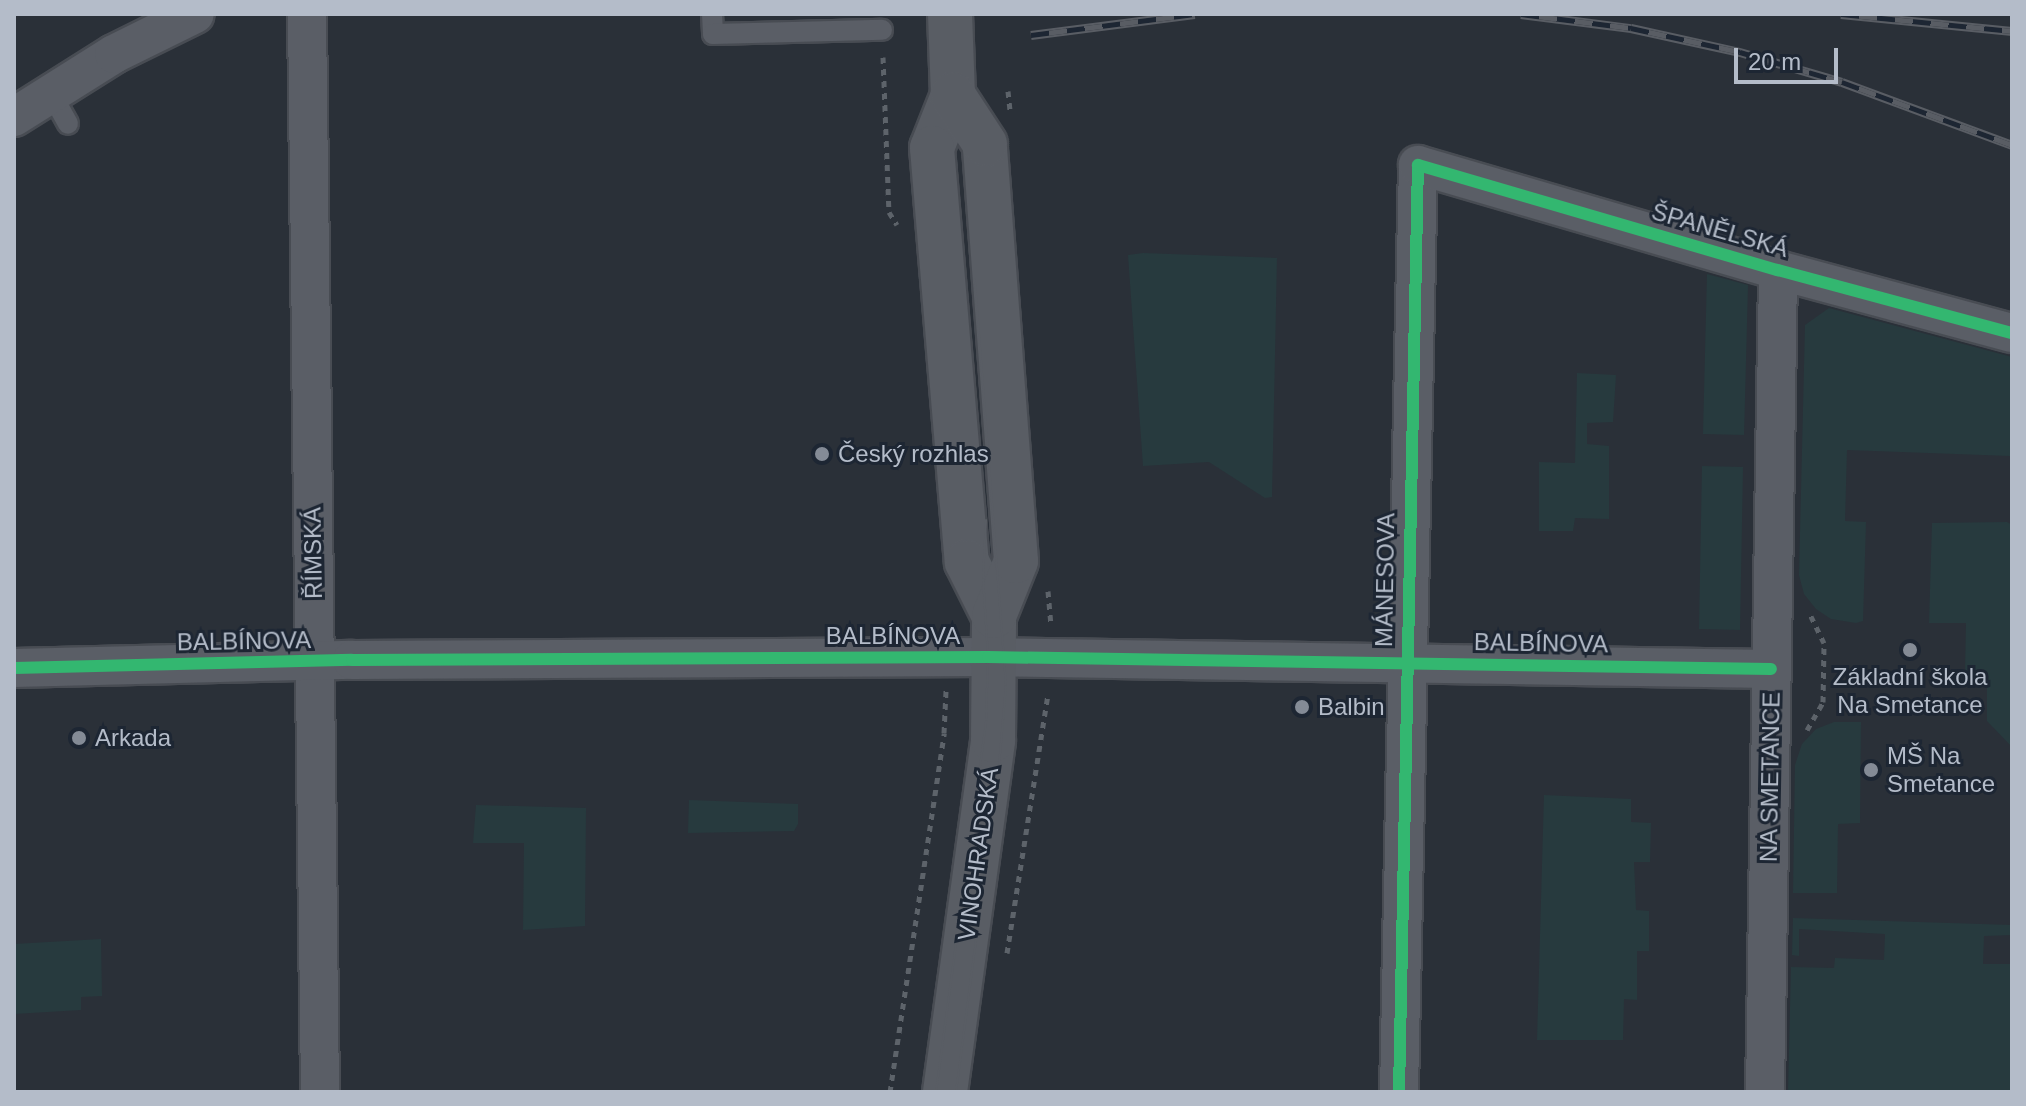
<!DOCTYPE html>
<html>
<head>
<meta charset="utf-8">
<style>
	body { margin:0 }
	#map { position:relative; width:2026px; height:1106px; overflow:hidden; background:#2a3038; font-family:Arial,sans-serif }
	div>[style] { position:absolute }
	.green>* { inset:0; background:#273a3e }
	.path>* { height:5px; margin-top:-2.5px; transform-origin:0; background:repeating-linear-gradient(90deg,#5d636a 0 6px,transparent 0 12px) }
	.roads { filter:drop-shadow(2px 0 #484c53) drop-shadow(-2px 0 #484c53) drop-shadow(0 2px #484c53) drop-shadow(0 -2px #484c53) }
	.service>* { height:20px; margin:-10px; padding:0 10px; transform-origin:10px; border-radius:10px; background:#5a5e66 }
	.minor>* { height:38px; margin:-19px; padding:0 19px; transform-origin:19px; border-radius:19px; background:#5a5e66 }
	.secondary>* { height:44px; margin:-22px; padding:0 22px; transform-origin:22px; border-radius:22px; background:#595d64 }
	.tram>* { height:2px; margin:-1px; padding:0 1px; transform-origin:1px; border-radius:1px; background:#595d64 }
	.rail>* { height:9px; margin-top:-4.5px; transform-origin:0; background:repeating-linear-gradient(90deg,#1d2633 0 18px,#595d64 0 36px); box-sizing:border-box; border-block:2px solid #595d64 }
	.cycleway>* { height:12px; margin:-6px; padding:0 6px; transform-origin:6px; border-radius:6px; background:#33b770 }
	.dots>* { width:22px; height:22px; translate:-50% -50%; box-sizing:border-box; border:4px solid #1d2633; border-radius:50% }
	span { translate:-50% -50%; white-space:nowrap; text-align:center; line-height:1.15; -webkit-text-stroke:6px #1d2633; paint-order:stroke }
	.street-label { font-size:24px; color:#b4bcc9 }
	.poi-label { font-size:24px; color:#b4bcc9 }
	.left { translate:0 -50%; text-align:left }
	.frame { position:absolute; inset:0; border:16px solid #b4bcc9; pointer-events:none }
	.scale { position:absolute; left:1734px; top:48px; width:104px; height:36px; box-sizing:border-box; border:4px solid #b4bcc9; border-top:0; padding-left:10px; font-size:24px; line-height:28px; white-space:nowrap; color:#b4bcc9; -webkit-text-stroke:6px #1d2633; paint-order:stroke }
</style>
</head>
<body>
<div id="map">
	<div class="green">
		<i style="clip-path:polygon(1143px 253px,1277px 258px,1272px 497px,1265px 498px,1209px 462px,1143px 466px,1128px 255px)"></i>
		<i style="clip-path:polygon(1707px 274px,1748px 285px,1744px 435px,1703px 434px)"></i>
		<i style="clip-path:polygon(1829px 308px,2012px 357px,2010px 456px,1847px 450px,1845px 521px,1866px 522px,1863px 621px,1856px 623px,1831px 619px,1816px 609px,1804px 594px,1799px 575px,1805px 325px)"></i>
		<i style="clip-path:polygon(1577px 373px,1616px 375px,1613px 422px,1587px 423px,1587px 444px,1609px 446px,1609px 519px,1575px 518px,1573px 531px,1539px 531px,1539px 462px,1575px 463px)"></i>
		<i style="clip-path:polygon(1702px 466px,1743px 467px,1740px 630px,1699px 629px)"></i>
		<i style="clip-path:polygon(2007px 522px,2012px 525px,2012px 747px,1987px 721px,1987px 675px,1965px 673px,1966px 623px,1929px 623px,1932px 523px)"></i>
		<i style="clip-path:polygon(1834px 722px,1861px 722px,1860px 823px,1838px 824px,1837px 893px,1793px 893px,1795px 765px,1802px 744px,1816px 729px)"></i>
		<i style="clip-path:polygon(1544px 795px,1631px 799px,1631px 822px,1651px 823px,1650px 862px,1634px 862px,1636px 910px,1649px 911px,1649px 951px,1637px 951px,1637px 1000px,1624px 999px,1623px 1040px,1537px 1040px)"></i>
		<i style="clip-path:polygon(689px 800px,798px 804px,798px 824px,794px 831px,688px 833px)"></i>
		<i style="clip-path:polygon(476px 805px,586px 808px,585px 926px,523px 930px,524px 843px,473px 843px)"></i>
		<i style="clip-path:polygon(1793px 918px,2012px 925px,2012px 935px,1984px 936px,1983px 964px,2012px 964px,2012px 1092px,1788px 1092px,1791px 967px,1834px 968px,1835px 958px,1884px 960px,1885px 934px,1799px 929px,1799px 956px,1792px 955px)"></i>
		<i style="clip-path:polygon(101px 939px,102px 996px,81px 997px,81px 1010px,14px 1014px,14px 944px)"></i>
	</div>
	<div class="path">
		<i style="left:883px;top:57px;width:155px;rotate:87.8deg"></i>
		<i style="left:889px;top:212px;width:15px;rotate:58deg"></i>
		<i style="left:1008px;top:91px;width:19px;rotate:84deg"></i>
		<i style="left:1048px;top:591px;width:34px;rotate:85deg"></i>
		<i style="left:1807px;top:730px;width:32px;rotate:-60deg"></i>
		<i style="left:1823px;top:702px;width:59px;rotate:-89deg"></i>
		<i style="left:1824px;top:643px;width:34px;rotate:-116deg"></i>
		<i style="left:1007px;top:953px;width:262px;rotate:-81deg"></i>
		<i style="left:890px;top:1092px;width:363px;rotate:-81.4deg"></i>
		<i style="left:944px;top:733px;width:43px;rotate:-87.3deg"></i>
	</div>
	<div class="roads">
		<div class="service">
			<i style="left:712px;top:14px;width:20px;rotate:87deg"></i>
			<i style="left:713px;top:34px;width:169px;rotate:-1.4deg"></i>
			<i style="left:51px;top:93px;width:35px;rotate:61deg"></i>
		</div>
		<div class="minor">
			<i style="left:307px;top:14px;width:1078px;rotate:89.31deg"></i>
			<i style="left:14px;top:117px;width:118px;rotate:-32.2deg"></i>
			<i style="left:114px;top:54px;width:90px;rotate:-26.3deg"></i>
			<i style="left:14px;top:668px;width:338px;rotate:-1.4deg"></i>
			<i style="left:352px;top:660px;width:636px;rotate:-0.27deg"></i>
			<i style="left:988px;top:657px;width:783px;rotate:0.88deg"></i>
			<i style="left:1399px;top:1092px;width:927px;rotate:-88.83deg"></i>
			<i style="left:1418px;top:165px;width:375px;rotate:16.3deg"></i>
			<i style="left:1778px;top:270px;width:242px;rotate:15.1deg"></i>
			<i style="left:1765px;top:1092px;width:822px;rotate:-89.09deg"></i>
		</div>
		<div class="secondary">
			<i style="left:950px;top:14px;width:81px;rotate:87.9deg"></i>
			<i style="left:953px;top:95px;width:57px;rotate:111.6deg"></i>
			<i style="left:932px;top:148px;width:415px;rotate:85.2deg"></i>
			<i style="left:967px;top:562px;width:60px;rotate:63.4deg"></i>
			<i style="left:945px;top:1092px;width:355px;rotate:-82.2deg"></i>
			<i style="left:993px;top:740px;width:124px;rotate:-89.5deg"></i>
			<i style="left:994px;top:616px;width:59px;rotate:-68.2deg"></i>
			<i style="left:1016px;top:561px;width:418px;rotate:-94.3deg"></i>
			<i style="left:985px;top:144px;width:59px;rotate:-123.1deg"></i>
		</div>
	</div>
	<div class="tram">
		<i style="left:936px;top:1092px;width:375px;rotate:-82.3deg"></i>
		<i style="left:986px;top:720px;width:63px;rotate:-88.2deg"></i>
		<i style="left:988px;top:657px;width:79px;rotate:-93.6deg"></i>
		<i style="left:983px;top:578px;width:58px;rotate:-87deg"></i>
		<i style="left:956px;top:1092px;width:329px;rotate:-82.5deg"></i>
		<i style="left:999px;top:766px;width:81px;rotate:-85.1deg"></i>
		<i style="left:1006px;top:685px;width:407px;rotate:-94.4deg"></i>
	</div>
	<div class="rail">
		<i style="left:1521px;top:14px;width:111px;rotate:7.3deg"></i>
		<i style="left:1631px;top:28px;width:112px;rotate:12.4deg"></i>
		<i style="left:1740px;top:52px;width:106px;rotate:16.4deg"></i>
		<i style="left:1842px;top:82px;width:181px;rotate:20.3deg"></i>
		<i style="left:1841px;top:14px;width:172px;rotate:5.7deg"></i>
		<i style="left:1031px;top:35px;width:165px;rotate:-7.3deg"></i>
	</div>
	<div class="cycleway">
		<i style="left:14px;top:668px;width:338px;rotate:-1.4deg"></i>
		<i style="left:352px;top:660px;width:636px;rotate:-0.27deg"></i>
		<i style="left:988px;top:657px;width:783px;rotate:0.88deg"></i>
		<i style="left:1399px;top:1092px;width:927px;rotate:-88.83deg"></i>
		<i style="left:1418px;top:165px;width:375px;rotate:16.3deg"></i>
		<i style="left:1778px;top:270px;width:242px;rotate:15.1deg"></i>
	</div>
	<div class="dots">
		<i style="left:822px;top:454px;background:#848b96"></i>
		<i style="left:1910px;top:650px;background:#848b96"></i>
		<i style="left:1302px;top:707px;background:#848b96"></i>
		<i style="left:79px;top:738px;background:#848b96"></i>
		<i style="left:1871px;top:770px;background:#848b96"></i>
	</div>
	<div class="street-label">
		<span style="left:1720px;top:230px;rotate:16deg">ŠPANĚLSKÁ</span>
		<span style="left:313px;top:553px;rotate:-91deg">ŘÍMSKÁ</span>
		<span style="left:1385px;top:580px;rotate:-89deg">MÁNESOVA</span>
		<span style="left:893px;top:636px">BALBÍNOVA</span>
		<span style="left:244px;top:641px;rotate:-1deg">BALBÍNOVA</span>
		<span style="left:1541px;top:643px;rotate:1deg">BALBÍNOVA</span>
		<span style="left:1770px;top:777px;rotate:-89deg">NA SMETANCE</span>
		<span style="left:978px;top:854px;rotate:-82deg">VINOHRADSKÁ</span>
	</div>
	<div class="poi-label">
		<span class="left" style="left:838px;top:454px">Český rozhlas</span>
		<span style="left:1910px;top:691px">Základní škola<br>Na Smetance</span>
		<span class="left" style="left:1318px;top:707px">Balbin</span>
		<span class="left" style="left:95px;top:738px">Arkada</span>
		<span class="left" style="left:1887px;top:770px">MŠ Na<br>Smetance</span>
	</div>
	<div class="frame"></div>
	<div class="scale">20 m</div>
</div>
</body>
</html>
